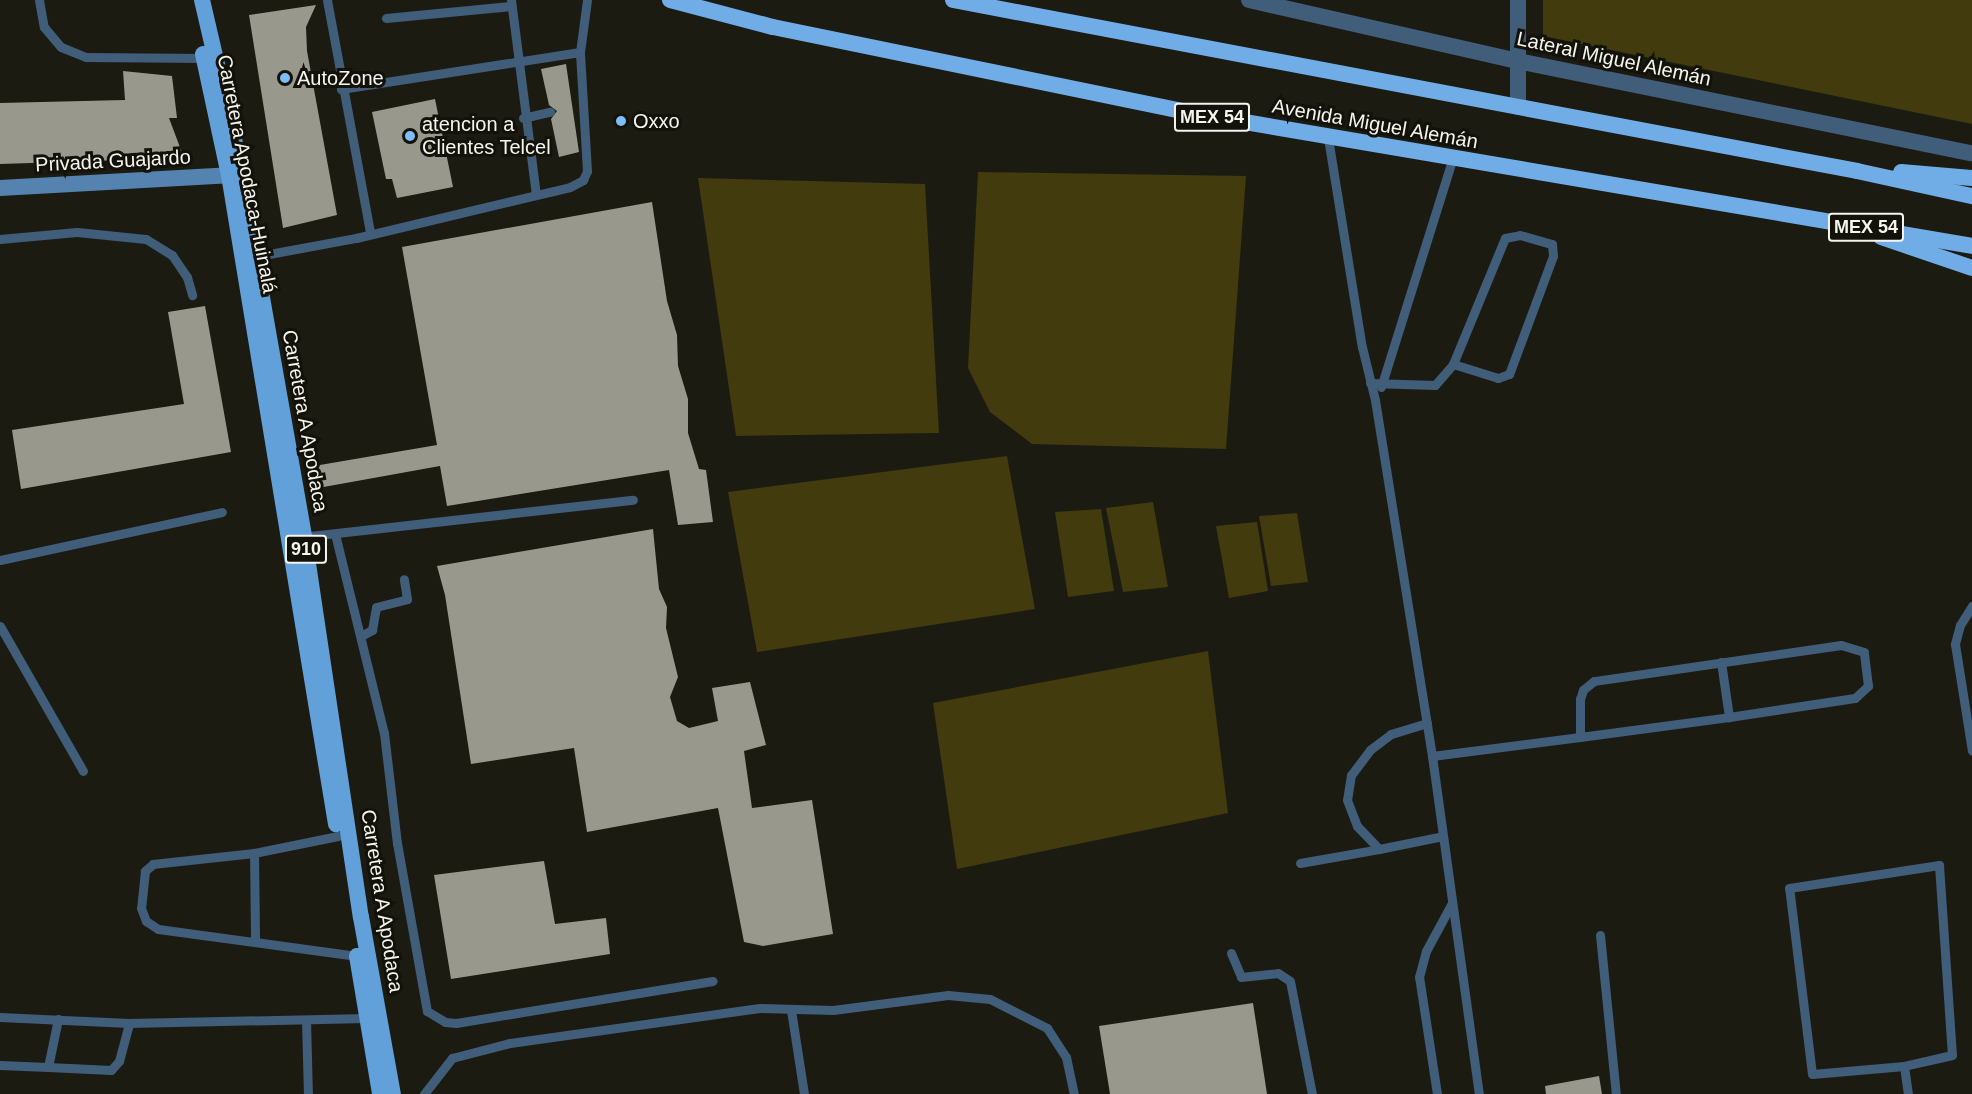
<!DOCTYPE html>
<html>
<head>
<meta charset="utf-8">
<style>
	body { margin:0 }
	#map { position:relative; width:1972px; height:1094px; overflow:hidden; background:#1c1b12; font-family:Helvetica,sans-serif }
	div>[style] { position:absolute }
	.green>* { inset:0; background:#413b0d }
	.building>* { inset:0; background:#99988c }
	.service>* { height:9px; margin:-4.5px; padding:0 4.5px; transform-origin:4.5px; border-radius:4.5px; background:#405d79 }
	.minor>* { height:16px; margin:-8px; padding:0 8px; transform-origin:8px; border-radius:8px; background:#405d79 }
	.tertiary>* { height:16px; margin:-8px; padding:0 8px; transform-origin:8px; border-radius:8px; background:#405d79 }
	.secondary>* { height:16px; margin:-8px; padding:0 8px; transform-origin:8px; border-radius:8px; background:#5483af }
	.primary>* { height:16px; margin:-8px; padding:0 8px; transform-origin:8px; border-radius:8px; background:#62a0da }
	.trunk>* { height:16px; margin:-8px; padding:0 8px; transform-origin:8px; border-radius:8px; background:#70ade6 }
	.dots>* { width:16px; height:16px; translate:-50% -50%; box-sizing:border-box; border:3px solid #13120a; border-radius:50% }
	span { translate:-50% -50%; white-space:nowrap; text-align:center; line-height:1.15; -webkit-text-stroke:6px #13120a; paint-order:stroke }
	.shield-label span { padding:2px 4px; background:#13120a; border:2px solid; border-radius:4px; -webkit-text-stroke-width:0 }
	.shield-label { font-size:18px; color:#f5f4ee; font-weight:700 }
	.street-label { font-size:20px; color:#f5f4ee }
	.poi-label { font-size:20px; color:#f5f4ee }
	.left { translate:0 -50%; text-align:left }
</style>
</head>
<body>
<div id="map">
	<div class="green">
		<i style="clip-path:polygon(1543px 0,1972px 0,1972px 124px,1543px 36px)"></i>
		<i style="clip-path:polygon(978px 172px,1246px 176px,1226px 449px,1032px 444px,990px 412px,968px 368px)"></i>
		<i style="clip-path:polygon(698px 178px,925px 184px,939px 433px,736px 436px)"></i>
		<i style="clip-path:polygon(1007px 456px,1035px 609px,757px 652px,728px 492px)"></i>
		<i style="clip-path:polygon(1153px 502px,1168px 587px,1123px 592px,1106px 508px)"></i>
		<i style="clip-path:polygon(1101px 509px,1114px 591px,1068px 597px,1055px 512px)"></i>
		<i style="clip-path:polygon(1297px 513px,1308px 582px,1271px 586px,1259px 516px)"></i>
		<i style="clip-path:polygon(1257px 522px,1268px 591px,1229px 598px,1216px 526px)"></i>
		<i style="clip-path:polygon(1208px 651px,1228px 813px,957px 869px,933px 703px)"></i>
	</div>
	<div class="building">
		<i style="clip-path:polygon(316px 5px,306px 27px,307px 51px,337px 215px,283px 228px,249px 15px)"></i>
		<i style="clip-path:polygon(566px 64px,579px 152px,559px 157px,551px 119px,557px 111px,549px 105px,541px 69px)"></i>
		<i style="clip-path:polygon(123px 71px,172px 76px,177px 118px,169px 118px,184px 158px,0 164px,0 103px,125px 100px)"></i>
		<i style="clip-path:polygon(435px 99px,453px 187px,397px 198px,392px 179px,386px 179px,372px 112px)"></i>
		<i style="clip-path:polygon(652px 202px,667px 301px,677px 335px,678px 366px,688px 399px,688px 433px,699px 469px,706px 470px,713px 522px,678px 525px,669px 470px,447px 506px,440px 466px,318px 488px,314px 466px,437px 445px,402px 247px)"></i>
		<i style="clip-path:polygon(205px 306px,231px 452px,21px 489px,12px 430px,184px 404px,168px 312px)"></i>
		<i style="clip-path:polygon(653px 529px,659px 589px,667px 607px,666px 628px,678px 677px,670px 697px,677px 721px,689px 728px,718px 721px,712px 688px,750px 682px,766px 745px,744px 751px,752px 808px,812px 800px,833px 934px,763px 946px,744px 942px,718px 808px,587px 832px,574px 748px,471px 764px,445px 595px,437px 566px)"></i>
		<i style="clip-path:polygon(544px 861px,555px 924px,606px 918px,610px 954px,451px 979px,434px 875px)"></i>
		<i style="clip-path:polygon(1253px 1003px,1267px 1094px,1110px 1094px,1099px 1026px)"></i>
		<i style="clip-path:polygon(1599px 1076px,1602px 1094px,1546px 1094px,1545px 1086px)"></i>
	</div>
	<div class="service">
		<i style="left:39px;top:0;width:27px;rotate:80deg"></i>
		<i style="left:44px;top:27px;width:26px;rotate:50deg"></i>
		<i style="left:61px;top:47px;width:27px;rotate:22deg"></i>
		<i style="left:86px;top:57px;width:118px;rotate:0.5deg"></i>
		<i style="left:327px;top:0;width:237px;rotate:79.5deg"></i>
		<i style="left:511px;top:0;width:196px;rotate:82.7deg"></i>
		<i style="left:386px;top:18px;width:126px;rotate:-5.5deg"></i>
		<i style="left:580px;top:52px;width:52px;rotate:-82.3deg"></i>
		<i style="left:523px;top:118px;width:28px;rotate:-13deg"></i>
		<i style="left:1328px;top:138px;width:212px;rotate:80.8deg"></i>
		<i style="left:1362px;top:347px;width:55px;rotate:76.2deg"></i>
		<i style="left:1375px;top:400px;width:361px;rotate:80.9deg"></i>
		<i style="left:1432px;top:756px;width:341px;rotate:82.1deg"></i>
		<i style="left:0;top:239px;width:77px;rotate:-5.2deg"></i>
		<i style="left:77px;top:232px;width:69px;rotate:5.8deg"></i>
		<i style="left:146px;top:239px;width:31px;rotate:32deg"></i>
		<i style="left:172px;top:255px;width:27px;rotate:56deg"></i>
		<i style="left:187px;top:277px;width:19px;rotate:74deg"></i>
		<i style="left:253px;top:257px;width:105px;rotate:-10.5deg"></i>
		<i style="left:356px;top:238px;width:220px;rotate:-13.4deg"></i>
		<i style="left:570px;top:187px;width:15px;rotate:-28deg"></i>
		<i style="left:583px;top:180px;width:10px;rotate:-66deg"></i>
		<i style="left:587px;top:171px;width:119px;rotate:-93.4deg"></i>
		<i style="left:580px;top:52px;width:242px;rotate:171.2deg"></i>
		<i style="left:1370px;top:383px;width:65px;rotate:1.8deg"></i>
		<i style="left:1435px;top:385px;width:28px;rotate:-49deg"></i>
		<i style="left:1453px;top:364px;width:136px;rotate:-67.6deg"></i>
		<i style="left:1505px;top:238px;width:15px;rotate:-11deg"></i>
		<i style="left:1520px;top:235px;width:33px;rotate:16deg"></i>
		<i style="left:1552px;top:244px;width:12px;rotate:85deg"></i>
		<i style="left:1553px;top:256px;width:126px;rotate:110.4deg"></i>
		<i style="left:1509px;top:374px;width:12px;rotate:160deg"></i>
		<i style="left:1498px;top:378px;width:47px;rotate:-162.7deg"></i>
		<i style="left:1381px;top:387px;width:238px;rotate:-72.6deg"></i>
		<i style="left:335px;top:534px;width:205px;rotate:76.2deg"></i>
		<i style="left:384px;top:733px;width:111px;rotate:83.3deg"></i>
		<i style="left:397px;top:843px;width:171px;rotate:79.9deg"></i>
		<i style="left:427px;top:1011px;width:21px;rotate:31deg"></i>
		<i style="left:445px;top:1022px;width:11px;rotate:5deg"></i>
		<i style="left:456px;top:1023px;width:260px;rotate:-9.3deg"></i>
		<i style="left:301px;top:537px;width:334px;rotate:-6.4deg"></i>
		<i style="left:0;top:560px;width:227px;rotate:-12.2deg"></i>
		<i style="left:1972px;top:606px;width:22px;rotate:122deg"></i>
		<i style="left:1960px;top:625px;width:20px;rotate:105deg"></i>
		<i style="left:1955px;top:644px;width:108px;rotate:81deg"></i>
		<i style="left:0;top:626px;width:167px;rotate:60.2deg"></i>
		<i style="left:361px;top:636px;width:13px;rotate:-29deg"></i>
		<i style="left:372px;top:630px;width:23px;rotate:-80deg"></i>
		<i style="left:376px;top:607px;width:32px;rotate:-14deg"></i>
		<i style="left:407px;top:599px;width:20px;rotate:-99deg"></i>
		<i style="left:1721px;top:662px;width:56px;rotate:81.7deg"></i>
		<i style="left:1427px;top:723px;width:38px;rotate:163deg"></i>
		<i style="left:1391px;top:734px;width:26px;rotate:143deg"></i>
		<i style="left:1370px;top:750px;width:31px;rotate:127deg"></i>
		<i style="left:1351px;top:775px;width:25px;rotate:99deg"></i>
		<i style="left:1347px;top:800px;width:28px;rotate:69deg"></i>
		<i style="left:1357px;top:826px;width:32px;rotate:46deg"></i>
		<i style="left:1379px;top:849px;width:65px;rotate:-11.5deg"></i>
		<i style="left:1432px;top:756px;width:149px;rotate:-7.3deg"></i>
		<i style="left:1580px;top:737px;width:150px;rotate:-7.6deg"></i>
		<i style="left:1729px;top:717px;width:127px;rotate:-8.6deg"></i>
		<i style="left:1855px;top:698px;width:18px;rotate:-43deg"></i>
		<i style="left:1868px;top:686px;width:34px;rotate:-97deg"></i>
		<i style="left:1864px;top:652px;width:24px;rotate:-163deg"></i>
		<i style="left:1841px;top:645px;width:250px;rotate:171.7deg"></i>
		<i style="left:1594px;top:681px;width:14px;rotate:141deg"></i>
		<i style="left:1583px;top:690px;width:9px;rotate:108deg"></i>
		<i style="left:1580px;top:699px;width:38px;rotate:90deg"></i>
		<i style="left:338px;top:836px;width:86px;rotate:168.6deg"></i>
		<i style="left:254px;top:853px;width:102px;rotate:173.8deg"></i>
		<i style="left:153px;top:864px;width:11px;rotate:139deg"></i>
		<i style="left:145px;top:871px;width:37px;rotate:96deg"></i>
		<i style="left:141px;top:908px;width:14px;rotate:69deg"></i>
		<i style="left:146px;top:921px;width:14px;rotate:34deg"></i>
		<i style="left:158px;top:929px;width:201px;rotate:7.7deg"></i>
		<i style="left:254px;top:853px;width:87px;rotate:89.3deg"></i>
		<i style="left:1300px;top:863px;width:80px;rotate:-10deg"></i>
		<i style="left:1939px;top:865px;width:190px;rotate:86.1deg"></i>
		<i style="left:1952px;top:1055px;width:49px;rotate:167.1deg"></i>
		<i style="left:1904px;top:1066px;width:92px;rotate:175deg"></i>
		<i style="left:1812px;top:1074px;width:187px;rotate:-97deg"></i>
		<i style="left:1789px;top:888px;width:152px;rotate:-8.7deg"></i>
		<i style="left:1600px;top:935px;width:160px;rotate:84.3deg"></i>
		<i style="left:1231px;top:953px;width:26px;rotate:67deg"></i>
		<i style="left:1241px;top:977px;width:37px;rotate:-6deg"></i>
		<i style="left:1278px;top:973px;width:14px;rotate:34deg"></i>
		<i style="left:1290px;top:981px;width:115px;rotate:79deg"></i>
		<i style="left:791px;top:1010px;width:85px;rotate:81.2deg"></i>
		<i style="left:0;top:1017px;width:129px;rotate:2.7deg"></i>
		<i style="left:129px;top:1023px;width:238px;rotate:-1.2deg"></i>
		<i style="left:58px;top:1019px;width:49px;rotate:101.8deg"></i>
		<i style="left:48px;top:1067px;width:63px;rotate:2.7deg"></i>
		<i style="left:111px;top:1070px;width:12px;rotate:-48deg"></i>
		<i style="left:119px;top:1061px;width:39px;rotate:-75deg"></i>
		<i style="left:306px;top:1020px;width:74px;rotate:88.5deg"></i>
		<i style="left:0;top:1065px;width:48px;rotate:2.4deg"></i>
		<i style="left:1904px;top:1066px;width:28px;rotate:82deg"></i>
		<i style="left:424px;top:1094px;width:46px;rotate:-52.1deg"></i>
		<i style="left:452px;top:1058px;width:60px;rotate:-14.5deg"></i>
		<i style="left:510px;top:1043px;width:252px;rotate:-8deg"></i>
		<i style="left:760px;top:1008px;width:73px;rotate:1.6deg"></i>
		<i style="left:833px;top:1010px;width:116px;rotate:-7.4deg"></i>
		<i style="left:948px;top:995px;width:42px;rotate:5.4deg"></i>
		<i style="left:990px;top:999px;width:64px;rotate:27deg"></i>
		<i style="left:1047px;top:1028px;width:35px;rotate:57deg"></i>
		<i style="left:1066px;top:1057px;width:38px;rotate:78deg"></i>
		<i style="left:1437px;top:1094px;width:118px;rotate:-98.7deg"></i>
		<i style="left:1419px;top:977px;width:27px;rotate:-75deg"></i>
		<i style="left:1426px;top:951px;width:55px;rotate:-61.6deg"></i>
	</div>
	<div class="minor">
		<i style="left:1518px;top:107px;width:107px;rotate:-90deg"></i>
	</div>
	<div class="tertiary">
		<i style="left:1249px;top:0;width:276px;rotate:12.8deg"></i>
		<i style="left:1518px;top:61px;width:463px;rotate:11.5deg"></i>
	</div>
	<div class="secondary">
		<i style="left:0;top:188px;width:229px;rotate:-3.2deg"></i>
	</div>
	<div class="primary">
		<i style="left:202px;top:0;width:137px;rotate:76.9deg"></i>
		<i style="left:233px;top:133px;width:410px;rotate:80deg"></i>
		<i style="left:304px;top:537px;width:384px;rotate:81.5deg"></i>
		<i style="left:361px;top:917px;width:180px;rotate:79.8deg"></i>
		<i style="left:203px;top:54px;width:124px;rotate:77.9deg"></i>
		<i style="left:229px;top:175px;width:658px;rotate:80.64deg"></i>
		<i style="left:357px;top:956px;width:140px;rotate:80.5deg"></i>
	</div>
	<div class="trunk">
		<i style="left:670px;top:0;width:106px;rotate:14.7deg"></i>
		<i style="left:773px;top:27px;width:422px;rotate:11.6deg"></i>
		<i style="left:1186px;top:112px;width:797px;rotate:9.67deg"></i>
		<i style="left:953px;top:0;width:920px;rotate:10.71deg"></i>
		<i style="left:1857px;top:171px;width:118px;rotate:12.3deg"></i>
		<i style="left:1901px;top:172px;width:71px;rotate:4.8deg"></i>
		<i style="left:1881px;top:237px;width:96px;rotate:18.8deg"></i>
	</div>
	<div class="dots">
		<i style="left:285px;top:78px;background:#7ebdf9"></i>
		<i style="left:621px;top:121px;background:#7ebdf9"></i>
		<i style="left:410px;top:136px;background:#7ebdf9"></i>
	</div>
	<div class="shield-label">
		<span style="left:1212px;top:117px">MEX 54</span>
		<span style="left:1866px;top:227px">MEX 54</span>
		<span style="left:306px;top:549px">910</span>
	</div>
	<div class="street-label">
		<span style="left:1614px;top:59px;rotate:12deg">Lateral Miguel Alemán</span>
		<span style="left:1375px;top:124px;rotate:10deg">Avenida Miguel Alemán</span>
		<span style="left:113px;top:161px;rotate:-3deg">Privada Guajardo</span>
		<span style="left:247px;top:174px;rotate:79deg">Carretera Apodaca-Huinalá</span>
		<span style="left:305px;top:421px;rotate:80deg">Carretera A Apodaca</span>
		<span style="left:382px;top:901px;rotate:81deg">Carretera A Apodaca</span>
	</div>
	<div class="poi-label">
		<span class="left" style="left:297px;top:78px">AutoZone</span>
		<span class="left" style="left:633px;top:121px">Oxxo</span>
		<span class="left" style="left:422px;top:136px">atencion a<br>Clientes Telcel</span>
	</div>
</div>
</body>
</html>
